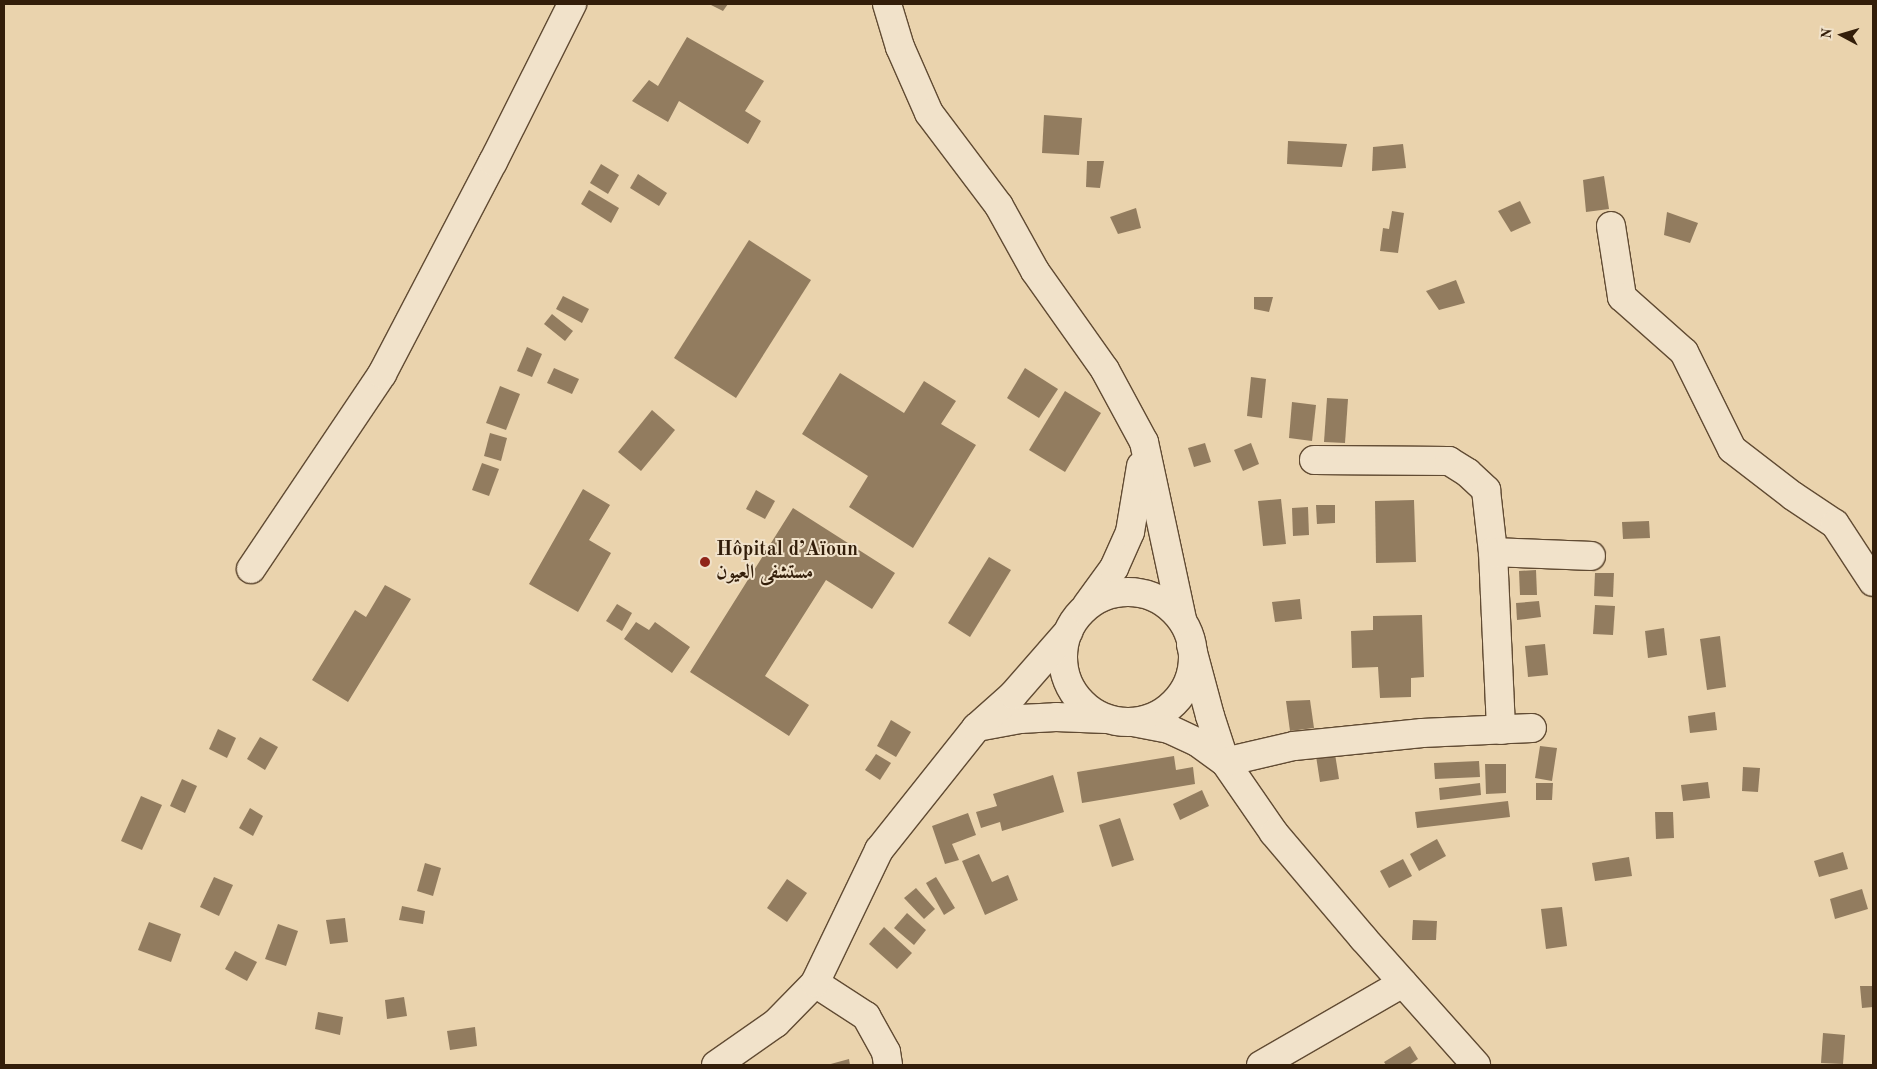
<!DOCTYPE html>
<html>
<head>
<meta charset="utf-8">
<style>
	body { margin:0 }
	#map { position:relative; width:1877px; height:1069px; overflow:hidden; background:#ead3ad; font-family:"Old Standard TT",Amiri,serif }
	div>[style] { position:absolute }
	.building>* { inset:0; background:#927c5f }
	.roads { filter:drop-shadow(1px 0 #614b33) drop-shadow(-1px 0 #614b33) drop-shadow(0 1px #614b33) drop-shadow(0 -1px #614b33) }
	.minor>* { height:28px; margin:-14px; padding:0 14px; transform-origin:14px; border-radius:14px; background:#f1e2ca }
	.minor>.ring { margin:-14px; padding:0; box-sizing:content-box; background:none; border:28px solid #f1e2ca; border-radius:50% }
	.dots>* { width:14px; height:14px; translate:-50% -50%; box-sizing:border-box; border:2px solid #f1e2ca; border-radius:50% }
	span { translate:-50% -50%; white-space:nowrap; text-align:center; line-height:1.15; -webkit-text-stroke:4px #f1e2ca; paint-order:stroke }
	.poi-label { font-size:20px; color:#331e0a; font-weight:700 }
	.left { translate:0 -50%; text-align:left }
	.frame { position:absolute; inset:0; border:5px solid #331e0a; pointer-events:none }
	.north { position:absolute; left:1817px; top:10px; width:50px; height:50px; -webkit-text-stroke:4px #f1e2ca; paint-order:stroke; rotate:276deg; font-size:14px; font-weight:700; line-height:20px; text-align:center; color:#331e0a }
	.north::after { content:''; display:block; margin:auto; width:18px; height:22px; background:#331e0a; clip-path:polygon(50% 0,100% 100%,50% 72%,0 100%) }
</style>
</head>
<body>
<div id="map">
	<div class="building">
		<i style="clip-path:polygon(709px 4px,728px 4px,723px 11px)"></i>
		<i style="clip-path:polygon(687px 37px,764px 81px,745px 111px,761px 121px,748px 144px,679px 101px,668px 122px,632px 101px,649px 80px,658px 86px)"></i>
		<i style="clip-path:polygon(1044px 115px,1082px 118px,1079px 155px,1042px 153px)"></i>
		<i style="clip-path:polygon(1288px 141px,1347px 144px,1342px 167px,1287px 164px)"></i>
		<i style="clip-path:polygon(1403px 144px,1406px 168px,1372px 171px,1373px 147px)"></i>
		<i style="clip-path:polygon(1087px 161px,1104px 161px,1100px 188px,1086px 187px)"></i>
		<i style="clip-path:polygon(601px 164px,619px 175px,608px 194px,590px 183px)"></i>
		<i style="clip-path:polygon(638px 174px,667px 193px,659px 206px,630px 188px)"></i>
		<i style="clip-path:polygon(1604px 176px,1609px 209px,1586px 212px,1583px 180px)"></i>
		<i style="clip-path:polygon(589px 190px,619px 208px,611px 223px,581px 204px)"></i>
		<i style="clip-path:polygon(1520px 201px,1531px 223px,1511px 232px,1498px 211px)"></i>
		<i style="clip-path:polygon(1136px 208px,1141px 228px,1118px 234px,1110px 217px)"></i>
		<i style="clip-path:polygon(1392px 211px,1404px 213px,1398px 253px,1380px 251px,1383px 228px,1389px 229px)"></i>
		<i style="clip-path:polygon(1667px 212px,1698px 223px,1690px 243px,1664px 235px)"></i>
		<i style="clip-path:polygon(749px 240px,811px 280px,736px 398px,674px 358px)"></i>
		<i style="clip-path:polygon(1456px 280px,1465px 303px,1439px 310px,1426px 291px)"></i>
		<i style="clip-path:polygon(563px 296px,589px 309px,582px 323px,556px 309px)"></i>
		<i style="clip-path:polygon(1254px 297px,1273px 297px,1269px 312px,1254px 309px)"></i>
		<i style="clip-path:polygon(552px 314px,573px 331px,565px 341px,544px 324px)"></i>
		<i style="clip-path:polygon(527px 347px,542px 354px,532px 377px,517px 371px)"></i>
		<i style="clip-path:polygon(554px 368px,579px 379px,572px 394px,547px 383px)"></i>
		<i style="clip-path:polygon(1025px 368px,1058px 389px,1039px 418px,1007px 398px)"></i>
		<i style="clip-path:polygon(840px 373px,904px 413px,924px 381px,956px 401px,941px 424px,976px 445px,913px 548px,849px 507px,868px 476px,802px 434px)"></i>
		<i style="clip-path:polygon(1251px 377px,1266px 379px,1262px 418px,1247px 416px)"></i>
		<i style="clip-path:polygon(500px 386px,520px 394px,506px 430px,486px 423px)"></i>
		<i style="clip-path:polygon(1065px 391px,1101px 413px,1065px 472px,1029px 450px)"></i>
		<i style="clip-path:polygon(1327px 398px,1348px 399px,1345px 443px,1324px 442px)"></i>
		<i style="clip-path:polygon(1292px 402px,1316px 405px,1312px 441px,1289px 438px)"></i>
		<i style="clip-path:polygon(652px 410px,675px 430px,641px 471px,618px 452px)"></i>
		<i style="clip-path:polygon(490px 433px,507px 438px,501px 461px,484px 456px)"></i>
		<i style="clip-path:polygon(1205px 443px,1211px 462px,1194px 467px,1188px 448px)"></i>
		<i style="clip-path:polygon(1251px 443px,1259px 464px,1243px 471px,1234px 450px)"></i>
		<i style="clip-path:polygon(482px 463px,499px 469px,489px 496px,472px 490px)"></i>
		<i style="clip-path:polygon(583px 489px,610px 505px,589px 540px,611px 553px,578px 612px,529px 584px)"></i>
		<i style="clip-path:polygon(756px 490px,775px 501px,765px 519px,746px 509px)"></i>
		<i style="clip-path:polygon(1281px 499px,1286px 544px,1263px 546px,1258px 501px)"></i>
		<i style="clip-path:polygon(1414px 500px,1416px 562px,1376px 563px,1375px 501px)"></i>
		<i style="clip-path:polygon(1316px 505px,1335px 505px,1335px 523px,1317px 524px)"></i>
		<i style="clip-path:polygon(1308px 507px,1309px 535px,1293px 536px,1292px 508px)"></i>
		<i style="clip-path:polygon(793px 508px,895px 573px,872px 609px,826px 580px,765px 676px,809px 705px,789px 736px,690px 672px)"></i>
		<i style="clip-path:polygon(1649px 521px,1650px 538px,1623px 539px,1622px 522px)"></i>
		<i style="clip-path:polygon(989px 557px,1011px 570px,970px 637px,948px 623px)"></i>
		<i style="clip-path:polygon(1536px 570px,1537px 595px,1520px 595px,1519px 571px)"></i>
		<i style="clip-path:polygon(1595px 573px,1614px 573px,1613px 597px,1594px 596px)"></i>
		<i style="clip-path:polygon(385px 585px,411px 599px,348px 702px,312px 680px,355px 610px,366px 617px)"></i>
		<i style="clip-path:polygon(1300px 599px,1302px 619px,1275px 622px,1272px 602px)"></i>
		<i style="clip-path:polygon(1539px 601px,1541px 617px,1517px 620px,1516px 603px)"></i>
		<i style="clip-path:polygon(617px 604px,632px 613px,622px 631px,606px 621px)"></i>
		<i style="clip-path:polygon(1595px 605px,1615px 606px,1613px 635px,1593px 634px)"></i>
		<i style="clip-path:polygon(1422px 615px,1424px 677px,1411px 678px,1411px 697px,1380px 698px,1378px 667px,1352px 668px,1351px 631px,1373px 630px,1373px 616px)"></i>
		<i style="clip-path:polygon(636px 622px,649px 630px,655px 622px,690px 647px,672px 673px,624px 639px)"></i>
		<i style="clip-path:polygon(1664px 628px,1667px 655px,1648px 658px,1645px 631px)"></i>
		<i style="clip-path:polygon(1720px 636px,1726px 687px,1707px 690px,1700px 639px)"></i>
		<i style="clip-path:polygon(1545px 644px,1548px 675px,1528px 677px,1525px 646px)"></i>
		<i style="clip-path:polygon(1310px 700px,1314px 728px,1290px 731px,1286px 701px)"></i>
		<i style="clip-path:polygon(1715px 712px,1717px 730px,1690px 733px,1688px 716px)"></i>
		<i style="clip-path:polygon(891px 720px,911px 732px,896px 757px,877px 746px)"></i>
		<i style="clip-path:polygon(218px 729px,236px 738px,227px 758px,209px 749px)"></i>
		<i style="clip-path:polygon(260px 737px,278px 747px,265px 770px,247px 759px)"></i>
		<i style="clip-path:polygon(1540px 746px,1557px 748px,1552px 781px,1535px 778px)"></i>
		<i style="clip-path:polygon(876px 754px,891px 763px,880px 780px,865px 770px)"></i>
		<i style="clip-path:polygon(1335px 754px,1339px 779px,1320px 782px,1316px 756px)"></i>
		<i style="clip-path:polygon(1174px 756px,1176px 770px,1193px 767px,1195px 784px,1082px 803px,1077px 772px)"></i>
		<i style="clip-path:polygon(1479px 761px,1480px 777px,1435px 779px,1434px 763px)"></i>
		<i style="clip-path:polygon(1485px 764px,1506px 764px,1506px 793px,1486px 794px)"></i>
		<i style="clip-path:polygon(1743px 767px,1760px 768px,1758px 792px,1742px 791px)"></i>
		<i style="clip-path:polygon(1053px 775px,1064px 812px,1002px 831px,1000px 822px,981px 828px,976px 812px,997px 806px,993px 794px)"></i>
		<i style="clip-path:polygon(182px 779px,197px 786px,185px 813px,170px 806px)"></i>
		<i style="clip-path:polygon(1708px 782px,1710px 798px,1683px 801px,1681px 785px)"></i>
		<i style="clip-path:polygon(1480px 783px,1481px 795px,1440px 800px,1439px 788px)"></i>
		<i style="clip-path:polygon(1536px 783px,1553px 783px,1552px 800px,1536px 800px)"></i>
		<i style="clip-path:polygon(1202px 790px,1209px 806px,1180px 820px,1173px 804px)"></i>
		<i style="clip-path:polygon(141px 796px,162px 805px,142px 850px,121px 841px)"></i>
		<i style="clip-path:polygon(1508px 801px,1510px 817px,1417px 828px,1415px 812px)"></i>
		<i style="clip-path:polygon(250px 808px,263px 816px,253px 836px,239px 828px)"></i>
		<i style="clip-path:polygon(1655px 812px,1673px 812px,1674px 838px,1656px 839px)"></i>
		<i style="clip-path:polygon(968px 813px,976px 835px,952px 844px,959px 860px,945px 864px,932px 826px)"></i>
		<i style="clip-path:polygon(1120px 818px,1134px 860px,1112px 867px,1099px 825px)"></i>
		<i style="clip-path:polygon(1437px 839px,1446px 856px,1419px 871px,1410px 854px)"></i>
		<i style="clip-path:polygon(1843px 852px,1848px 869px,1819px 877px,1814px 861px)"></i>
		<i style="clip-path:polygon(979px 854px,992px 882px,1008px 875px,1018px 900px,985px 915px,962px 861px)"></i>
		<i style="clip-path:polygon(1629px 857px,1632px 876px,1595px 881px,1592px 863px)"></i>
		<i style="clip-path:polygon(1403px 859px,1412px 876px,1389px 888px,1380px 871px)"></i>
		<i style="clip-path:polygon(425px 863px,441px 868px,433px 896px,417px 891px)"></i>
		<i style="clip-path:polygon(214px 877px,233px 885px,219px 916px,200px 907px)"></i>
		<i style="clip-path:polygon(936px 877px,955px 908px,944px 915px,926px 883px)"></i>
		<i style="clip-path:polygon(787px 879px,807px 893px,787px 922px,767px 908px)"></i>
		<i style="clip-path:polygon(916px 888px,935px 909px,924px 919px,904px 898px)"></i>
		<i style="clip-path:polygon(1862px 889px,1868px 909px,1835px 919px,1830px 899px)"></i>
		<i style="clip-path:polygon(402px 906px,425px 911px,423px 924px,399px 920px)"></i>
		<i style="clip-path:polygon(1562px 907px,1567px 946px,1546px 949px,1541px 909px)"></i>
		<i style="clip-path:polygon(907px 913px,926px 930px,914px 945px,894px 928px)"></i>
		<i style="clip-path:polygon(345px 918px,348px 942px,330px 944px,326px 920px)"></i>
		<i style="clip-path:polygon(1413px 920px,1437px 921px,1436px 940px,1412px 940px)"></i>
		<i style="clip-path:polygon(149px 922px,181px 934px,171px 962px,138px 950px)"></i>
		<i style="clip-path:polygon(278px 924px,298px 931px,286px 966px,265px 959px)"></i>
		<i style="clip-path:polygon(884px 927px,912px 953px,897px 969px,869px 944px)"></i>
		<i style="clip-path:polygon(235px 951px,257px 962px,247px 981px,225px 969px)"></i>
		<i style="clip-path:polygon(1860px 986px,1873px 986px,1873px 1007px,1862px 1008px)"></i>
		<i style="clip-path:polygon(404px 997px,407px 1016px,387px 1019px,385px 1000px)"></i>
		<i style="clip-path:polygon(318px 1012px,343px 1017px,340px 1035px,315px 1029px)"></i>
		<i style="clip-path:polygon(475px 1027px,477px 1046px,450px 1050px,447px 1031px)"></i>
		<i style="clip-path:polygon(1823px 1033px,1845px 1035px,1843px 1064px,1821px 1063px)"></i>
		<i style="clip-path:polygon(1410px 1046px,1418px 1059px,1409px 1065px,1386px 1065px,1384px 1062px)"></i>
		<i style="clip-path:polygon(849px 1059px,850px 1065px,827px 1065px)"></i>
	</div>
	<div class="roads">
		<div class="minor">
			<i style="left:887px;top:4px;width:45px;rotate:73.2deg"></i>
			<i style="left:900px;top:47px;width:72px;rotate:66.3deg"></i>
			<i style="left:929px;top:113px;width:116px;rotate:53deg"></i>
			<i style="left:999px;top:206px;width:74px;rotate:61deg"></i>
			<i style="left:1035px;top:271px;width:121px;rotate:54.7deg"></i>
			<i style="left:1105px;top:370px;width:82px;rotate:61.6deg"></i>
			<i style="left:1144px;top:442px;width:182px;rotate:77.9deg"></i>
			<i style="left:1611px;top:226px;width:72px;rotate:81.2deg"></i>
			<i style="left:1622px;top:297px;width:83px;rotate:41.6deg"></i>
			<i style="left:1684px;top:352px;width:108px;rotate:63.7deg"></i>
			<i style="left:1732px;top:449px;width:77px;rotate:37.6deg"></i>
			<i style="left:1793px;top:496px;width:50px;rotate:33.7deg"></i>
			<i style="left:1835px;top:524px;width:69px;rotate:56.8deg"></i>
			<i style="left:1314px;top:460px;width:135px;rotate:0.4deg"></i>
			<i style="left:1449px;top:461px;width:22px;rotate:32deg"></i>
			<i style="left:1468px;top:473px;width:25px;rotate:43deg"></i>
			<i style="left:1486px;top:490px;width:62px;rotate:83.6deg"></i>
			<i style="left:1493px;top:552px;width:178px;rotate:87.4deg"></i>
			<i style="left:1493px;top:552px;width:98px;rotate:2.3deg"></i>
			<i style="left:251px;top:569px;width:235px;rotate:-56.1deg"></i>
			<i style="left:382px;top:374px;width:239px;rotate:-62.4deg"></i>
			<i style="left:493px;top:162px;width:177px;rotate:-63.4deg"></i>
			<i class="ring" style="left:1063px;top:592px;width:102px;height:102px"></i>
			<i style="left:1087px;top:605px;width:46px;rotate:-53.9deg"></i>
			<i style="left:1114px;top:568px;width:39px;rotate:-66deg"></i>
			<i style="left:1130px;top:532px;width:67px;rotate:-80.5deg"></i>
			<i style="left:1191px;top:645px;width:73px;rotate:75deg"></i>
			<i style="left:1210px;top:716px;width:48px;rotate:71.9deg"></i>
			<i style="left:1225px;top:762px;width:86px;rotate:55.4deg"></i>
			<i style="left:1274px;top:833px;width:138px;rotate:49.7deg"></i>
			<i style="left:1363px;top:938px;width:170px;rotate:48.3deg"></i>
			<i style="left:1133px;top:722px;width:37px;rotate:11deg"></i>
			<i style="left:1169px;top:729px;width:31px;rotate:25deg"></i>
			<i style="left:1197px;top:742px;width:34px;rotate:36deg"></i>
			<i style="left:1225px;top:762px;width:71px;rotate:-13.1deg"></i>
			<i style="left:1294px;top:746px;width:129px;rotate:-5.8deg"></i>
			<i style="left:1422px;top:733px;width:110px;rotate:-2.6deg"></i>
			<i style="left:977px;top:727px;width:44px;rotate:-10.5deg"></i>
			<i style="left:1020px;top:719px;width:36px;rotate:-3deg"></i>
			<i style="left:1056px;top:717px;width:50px;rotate:2.3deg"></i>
			<i style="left:815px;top:983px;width:61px;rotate:32.9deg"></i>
			<i style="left:866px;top:1016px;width:41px;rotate:60.9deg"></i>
			<i style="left:886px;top:1052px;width:13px;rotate:81deg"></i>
			<i style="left:716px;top:1065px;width:73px;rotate:-35deg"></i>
			<i style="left:776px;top:1023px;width:56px;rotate:-45.7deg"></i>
			<i style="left:815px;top:983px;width:148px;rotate:-64.3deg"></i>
			<i style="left:879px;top:850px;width:156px;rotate:-51.5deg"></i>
			<i style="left:976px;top:728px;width:50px;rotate:-41.7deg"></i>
			<i style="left:1013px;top:695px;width:84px;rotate:-48.9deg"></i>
			<i style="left:1261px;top:1065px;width:164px;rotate:-30deg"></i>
		</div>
	</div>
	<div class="dots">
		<i style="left:705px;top:562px;background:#8f2418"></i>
	</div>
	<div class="poi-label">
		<span class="left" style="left:716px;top:562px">Hôpital d’Aïoun<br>مستشفى العيون</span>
	</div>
	<div class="frame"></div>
	<div class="north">N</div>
</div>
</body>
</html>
